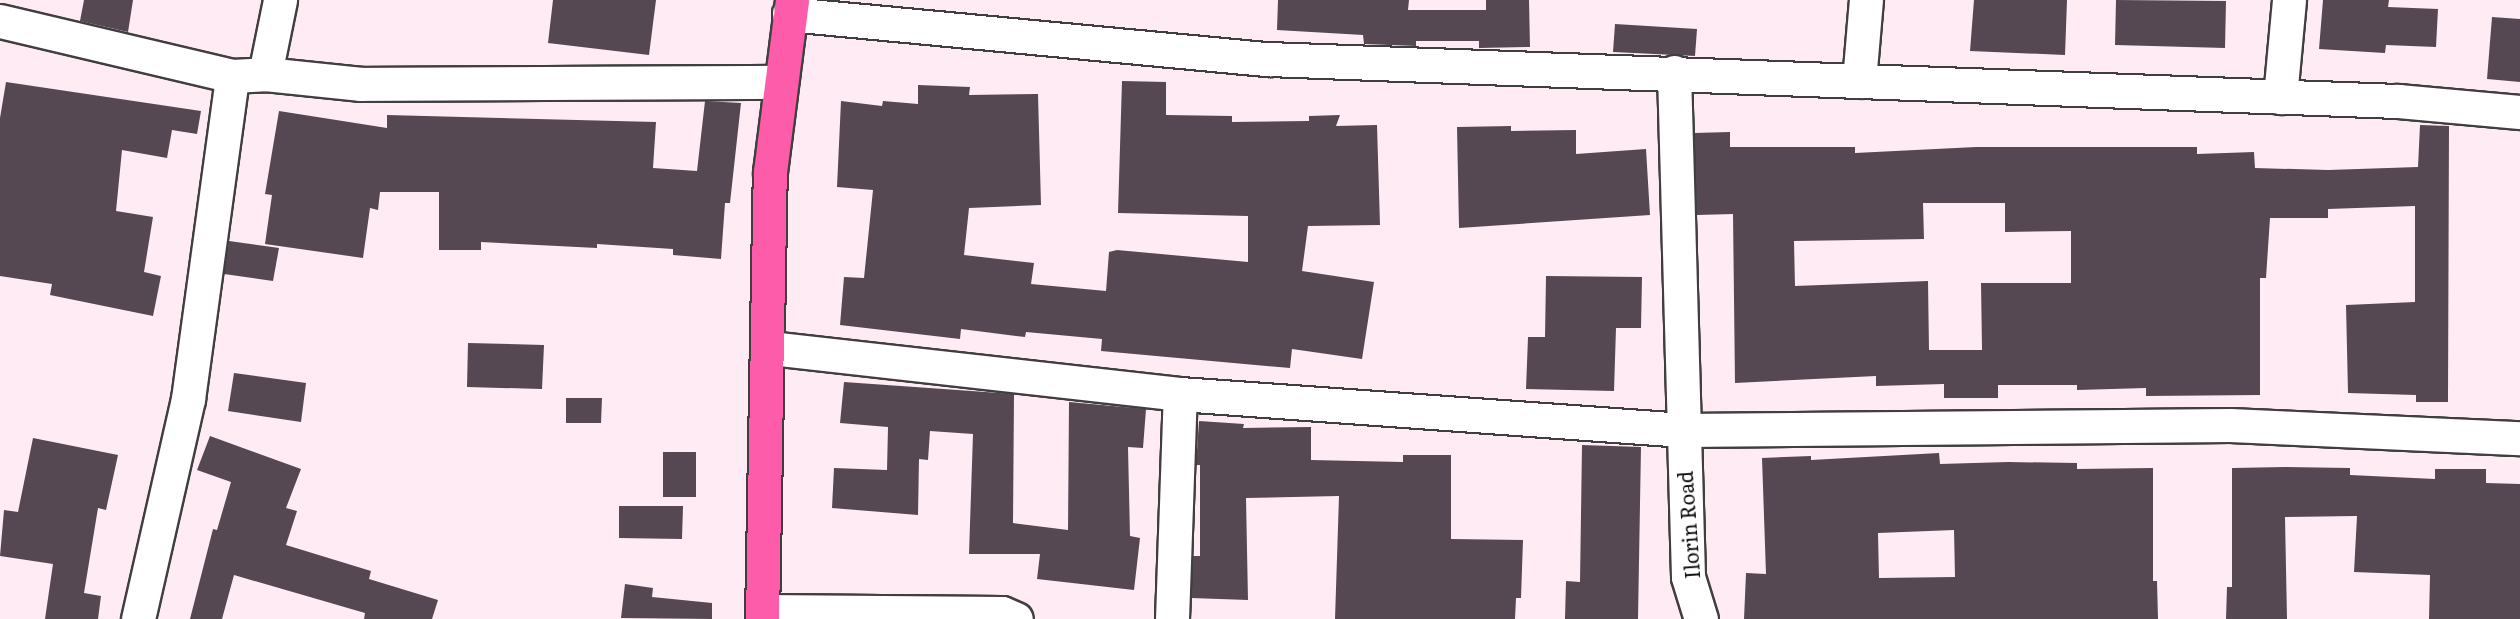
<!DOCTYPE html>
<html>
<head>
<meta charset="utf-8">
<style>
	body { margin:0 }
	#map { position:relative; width:2520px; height:619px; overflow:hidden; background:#ffebf4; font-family:Literata,serif }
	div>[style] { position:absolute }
	.building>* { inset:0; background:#554853 }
	.roads { filter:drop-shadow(2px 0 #3f3f3f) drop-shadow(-2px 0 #3f3f3f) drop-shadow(0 2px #3f3f3f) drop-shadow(0 -2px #3f3f3f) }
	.minor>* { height:33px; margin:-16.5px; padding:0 16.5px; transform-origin:16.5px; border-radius:16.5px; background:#fff }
	.major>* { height:33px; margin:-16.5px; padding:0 16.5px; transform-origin:16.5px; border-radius:16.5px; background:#fd5caa }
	span { translate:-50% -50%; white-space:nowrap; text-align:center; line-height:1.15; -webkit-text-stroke:6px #fff; paint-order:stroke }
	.street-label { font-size:20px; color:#0c0c0c }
</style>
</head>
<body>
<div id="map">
	<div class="building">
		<i style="clip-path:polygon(84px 0,133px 0,128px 32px,80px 21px)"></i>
		<i style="clip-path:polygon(553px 0,656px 0,649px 55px,548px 43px)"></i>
		<i style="clip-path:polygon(1278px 0,1409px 0,1408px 10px,1486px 10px,1486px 0,1529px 0,1530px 47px,1479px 48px,1479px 41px,1416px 41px,1416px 46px,1364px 44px,1363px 35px,1277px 30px)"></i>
		<i style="clip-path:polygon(1974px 0,2067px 0,2065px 55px,1970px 51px)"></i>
		<i style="clip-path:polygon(2116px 0,2226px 1px,2225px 48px,2115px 45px)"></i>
		<i style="clip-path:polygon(2323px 0,2389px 0,2388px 7px,2438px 9px,2436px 47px,2386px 45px,2385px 53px,2319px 49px)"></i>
		<i style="clip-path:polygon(2492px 17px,2520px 19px,2520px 82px,2487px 79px)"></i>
		<i style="clip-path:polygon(1615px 24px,1697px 29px,1695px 56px,1613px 52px)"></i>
		<i style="clip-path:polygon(1122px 81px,1166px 82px,1166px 115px,1232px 116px,1232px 122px,1309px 121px,1309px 116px,1340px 115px,1336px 126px,1377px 125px,1380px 225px,1308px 226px,1302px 271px,1374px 282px,1362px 359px,1292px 349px,1290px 368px,1101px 351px,1102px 339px,1026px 332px,1025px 337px,961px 329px,960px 339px,840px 325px,844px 277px,864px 278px,873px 190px,837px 187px,841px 101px,882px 106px,883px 101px,918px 104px,918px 85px,970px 87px,969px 95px,1038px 94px,1041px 205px,969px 208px,964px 255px,1034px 263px,1031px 284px,1106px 291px,1109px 252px,1117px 250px,1248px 262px,1248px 216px,1118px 213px)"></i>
		<i style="clip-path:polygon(6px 82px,201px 111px,197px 134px,172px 130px,167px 158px,122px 150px,116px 211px,153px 217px,144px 272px,161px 276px,153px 316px,50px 295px,52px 284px,0 276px,0 118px)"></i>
		<i style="clip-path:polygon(705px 101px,741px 103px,730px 203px,725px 203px,721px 259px,673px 255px,673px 249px,597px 244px,597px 248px,481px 242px,481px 250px,439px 250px,439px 192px,380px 192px,378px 210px,370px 208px,363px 258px,265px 244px,272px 195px,265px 194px,279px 111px,387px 128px,387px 115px,656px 122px,653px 168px,697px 171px)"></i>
		<i style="clip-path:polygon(evenodd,2420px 125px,2449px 126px,2448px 402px,2416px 402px,2416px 395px,2348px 393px,2346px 305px,2415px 302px,2415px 206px,2328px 209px,2328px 218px,2270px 218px,2266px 278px,2260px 278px,2260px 395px,2146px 396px,2146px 388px,2077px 390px,2077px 385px,1998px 385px,1998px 398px,1944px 398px,1944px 384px,1876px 386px,1876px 376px,1735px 383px,1733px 214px,1697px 215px,1694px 133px,1730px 132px,1730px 147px,1855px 147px,1855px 153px,1976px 147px,2197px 147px,2197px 154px,2254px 152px,2255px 168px,2328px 170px,2418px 167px,2420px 125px,1923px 203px,2005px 203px,2005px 232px,2071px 231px,2071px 283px,1981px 283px,1982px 350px,1929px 350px,1928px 281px,1795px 286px,1794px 241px,1924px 239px,1923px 203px)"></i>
		<i style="clip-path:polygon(1511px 126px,1511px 131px,1576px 130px,1576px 154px,1646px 149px,1650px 215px,1459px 228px,1457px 127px)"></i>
		<i style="clip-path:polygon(229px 241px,279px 248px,273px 281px,224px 274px)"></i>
		<i style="clip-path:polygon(1546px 276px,1642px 277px,1641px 328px,1616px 328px,1614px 391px,1526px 389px,1528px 337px,1545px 337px)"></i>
		<i style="clip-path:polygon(468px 343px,544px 345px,542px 389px,467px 387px)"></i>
		<i style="clip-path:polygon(234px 373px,306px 383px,301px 422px,228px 411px)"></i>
		<i style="clip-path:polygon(844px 382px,1014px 394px,1013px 523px,1068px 530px,1069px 402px,1146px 409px,1143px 448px,1128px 447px,1130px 536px,1140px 538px,1134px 590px,1037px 579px,1040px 554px,969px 554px,973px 434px,930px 431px,928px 460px,919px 459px,918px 515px,832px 508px,834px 468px,887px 470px,888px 427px,840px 423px)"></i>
		<i style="clip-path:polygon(566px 398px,602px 398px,601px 423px,566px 423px)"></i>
		<i style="clip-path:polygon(1199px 421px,1244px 424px,1243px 428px,1311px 427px,1311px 460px,1403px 462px,1403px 455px,1451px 455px,1451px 539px,1523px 540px,1521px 598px,1516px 598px,1515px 619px,1335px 619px,1339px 496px,1246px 498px,1248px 600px,1191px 598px,1193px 556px,1200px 556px,1200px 465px,1196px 465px)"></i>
		<i style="clip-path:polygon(210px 436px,301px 469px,286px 508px,297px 511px,286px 545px,371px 571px,369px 579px,438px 600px,432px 619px,364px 619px,365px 613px,234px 575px,222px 619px,190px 619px,213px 529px,217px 530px,231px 482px,197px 470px)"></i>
		<i style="clip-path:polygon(33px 438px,118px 455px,106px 510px,98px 508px,84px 593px,101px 596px,98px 619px,45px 619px,53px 564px,0 556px,4px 510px,18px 512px)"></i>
		<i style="clip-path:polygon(1582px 445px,1641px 447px,1638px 619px,1565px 619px,1566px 581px,1580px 582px)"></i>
		<i style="clip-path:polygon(663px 452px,696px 452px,696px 497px,663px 497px)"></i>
		<i style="clip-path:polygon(evenodd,1939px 453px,1940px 464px,2008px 462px,2077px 463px,2077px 469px,2153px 468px,2153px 581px,2157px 581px,2158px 619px,1744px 619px,1746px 573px,1766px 574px,1762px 458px,1811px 456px,1811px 460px,1939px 453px,1954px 530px,1955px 577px,1879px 578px,1878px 533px,1954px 530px)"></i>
		<i style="clip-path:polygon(2285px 467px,2350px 468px,2350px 475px,2435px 479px,2435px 469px,2486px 469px,2486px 483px,2520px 484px,2520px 619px,2429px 619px,2430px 575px,2354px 572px,2357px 516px,2285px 517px,2287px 619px,2226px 619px,2227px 587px,2232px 587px,2232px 468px)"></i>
		<i style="clip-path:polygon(619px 506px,683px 506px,682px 539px,619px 538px)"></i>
		<i style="clip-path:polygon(625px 584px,653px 588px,652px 597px,712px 603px,712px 619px,621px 618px)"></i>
	</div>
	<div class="roads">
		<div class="minor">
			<i style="left:789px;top:14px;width:481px;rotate:5.4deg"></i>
			<i style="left:1268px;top:59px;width:1131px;rotate:2.13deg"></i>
			<i style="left:2398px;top:101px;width:122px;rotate:5.2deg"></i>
			<i style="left:0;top:21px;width:238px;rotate:13.3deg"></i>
			<i style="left:232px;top:76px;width:33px;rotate:-3deg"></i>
			<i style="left:265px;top:74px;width:97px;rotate:5.9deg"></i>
			<i style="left:361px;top:84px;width:420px;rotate:-0.3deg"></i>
			<i style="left:1674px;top:72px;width:505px;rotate:88.41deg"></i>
			<i style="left:1688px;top:577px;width:44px;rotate:72.8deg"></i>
			<i style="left:265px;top:74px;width:76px;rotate:-78.5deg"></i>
			<i style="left:1859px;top:81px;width:81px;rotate:-85.1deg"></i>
			<i style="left:2280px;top:97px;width:97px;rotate:-84.7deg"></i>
			<i style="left:770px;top:348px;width:413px;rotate:6.4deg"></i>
			<i style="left:1180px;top:394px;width:504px;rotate:4.09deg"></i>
			<i style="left:1683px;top:430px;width:547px;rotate:-0.52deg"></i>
			<i style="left:2230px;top:425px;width:290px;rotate:2.6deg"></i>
			<i style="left:762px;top:611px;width:240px;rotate:0.5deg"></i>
			<i style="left:1002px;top:613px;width:15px;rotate:23deg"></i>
			<i style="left:138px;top:619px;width:226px;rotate:-77.2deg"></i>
			<i style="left:188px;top:399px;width:326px;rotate:-82.2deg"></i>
			<i style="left:1172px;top:619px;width:225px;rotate:-88deg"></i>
		</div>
		<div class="major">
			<i style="left:762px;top:619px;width:447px;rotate:-89deg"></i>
			<i style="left:770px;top:172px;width:173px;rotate:-82.7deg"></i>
		</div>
	</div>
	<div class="street-label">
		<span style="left:1688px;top:525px;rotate:-94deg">Ilorin Road</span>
	</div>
</div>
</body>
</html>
